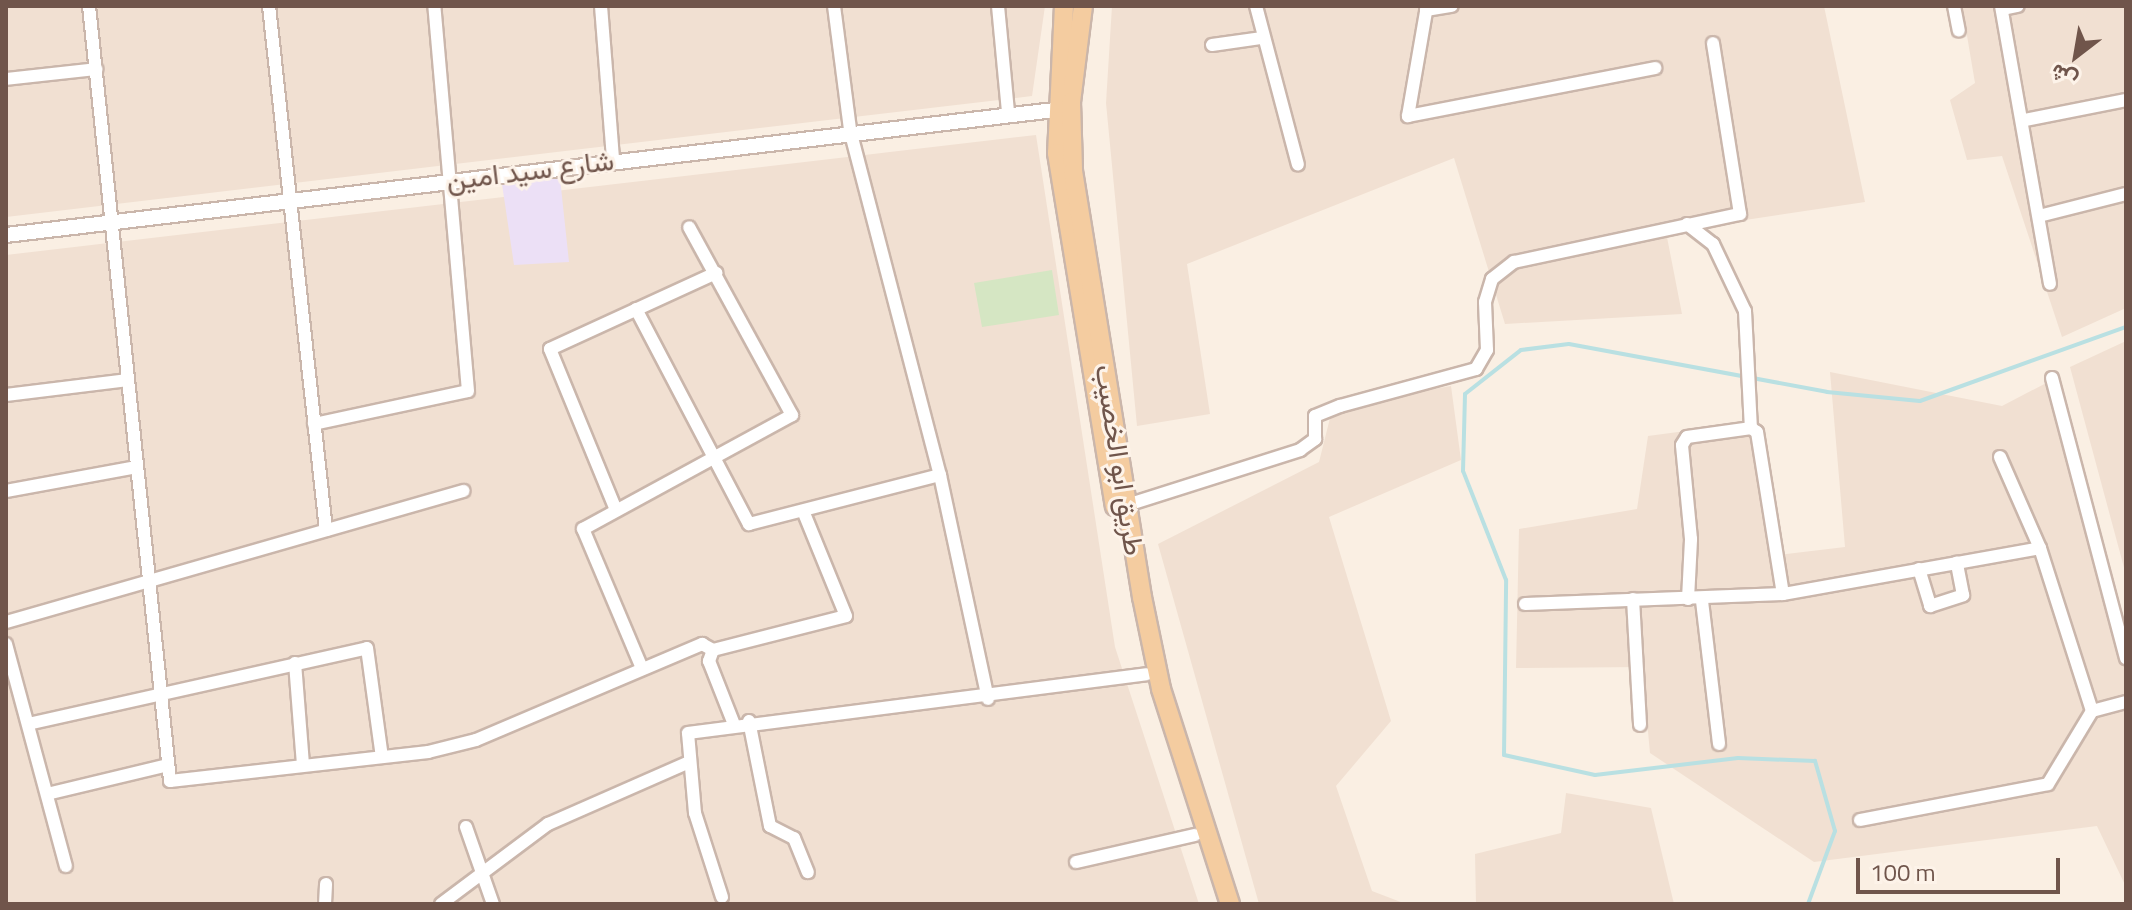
<!DOCTYPE html>
<html>
<head>
<meta charset="utf-8">
<style>
	body { margin:0 }
	#map { position:relative; width:2132px; height:910px; overflow:hidden; background:#faefe3; font-family:"Titillium Web",Vazirmatn,sans-serif }
	div>[style] { position:absolute }
	.residential>* { inset:0; background:#f1e0d2 }
	.education>* { inset:0; background:#ece0f6 }
	.green>* { inset:0; background:#d5e6c3 }
	.stream>* { height:4px; margin:-2px; padding:0 2px; transform-origin:2px; border-radius:2px; background:#b9e0e2 }
	.roads { filter:drop-shadow(2px 0 #cab6ab) drop-shadow(-2px 0 #cab6ab) drop-shadow(0 2px #cab6ab) drop-shadow(0 -2px #cab6ab) }
	.minor>* { height:12px; margin:-6px; padding:0 6px; transform-origin:6px; border-radius:6px; background:#fff }
	.tertiary>* { height:14px; margin:-7px; padding:0 7px; transform-origin:7px; border-radius:7px; background:#fff }
	.primary>* { height:18px; margin:-9px; padding:0 9px; transform-origin:9px; border-radius:9px; background:#f4cca0 }
	span { translate:-50% -50%; white-space:nowrap; text-align:center; line-height:1.15; -webkit-text-stroke:6px #fdf3e9; paint-order:stroke }
	.street-label { font-size:28px; color:#70554b }
	.frame { position:absolute; inset:0; border:8px solid #70554b; pointer-events:none }
	.north { position:absolute; left:2036px; top:16px; width:80px; height:80px; -webkit-text-stroke:6px #fdf3e9; paint-order:stroke; rotate:211deg; font-size:22px; font-weight:700; line-height:32px; text-align:center; color:#70554b }
	.north::after { content:''; display:block; margin:auto; width:28px; height:36px; background:#70554b; clip-path:polygon(50% 0,100% 100%,50% 72%,0 100%) }
	.scale { position:absolute; left:1856px; top:858px; width:204px; height:36px; box-sizing:border-box; border:4px solid #70554b; border-top:0; padding-left:10px; font-size:24px; line-height:28px; white-space:nowrap; color:#70554b; -webkit-text-stroke:6px #fdf3e9; paint-order:stroke }
</style>
</head>
<body>
<div id="map">
	<div class="residential">
		<i style="clip-path:polygon(6px 6px,1045px 6px,1032px 96px,6px 217px)"></i>
		<i style="clip-path:polygon(1112px 6px,1824px 6px,1865px 202px,1666px 232px,1682px 314px,1505px 324px,1454px 158px,1187px 264px,1210px 414px,1137px 426px,1106px 103px)"></i>
		<i style="clip-path:polygon(1962px 6px,2126px 6px,2126px 308px,2062px 337px,2002px 156px,1967px 160px,1950px 100px,1975px 83px)"></i>
		<i style="clip-path:polygon(1036px 135px,1115px 647px,1199px 904px,6px 904px,6px 255px)"></i>
		<i style="clip-path:polygon(2126px 341px,2126px 575px,2070px 367px)"></i>
		<i style="clip-path:polygon(1830px 372px,2002px 406px,2050px 381px,2126px 650px,2126px 887px,2097px 826px,1814px 862px,1650px 753px,1642px 667px,1516px 668px,1519px 529px,1637px 509px,1648px 436px,1753px 422px,1778px 555px,1845px 547px)"></i>
		<i style="clip-path:polygon(1451px 386px,1461px 460px,1329px 517px,1391px 721px,1336px 786px,1372px 891px,1406px 904px,1259px 904px,1158px 544px,1319px 462px,1333px 406px)"></i>
		<i style="clip-path:polygon(1566px 793px,1651px 808px,1674px 904px,1476px 904px,1475px 854px,1561px 833px)"></i>
	</div>
	<div class="education">
		<i style="clip-path:polygon(560px 178px,569px 262px,514px 265px,502px 184px)"></i>
	</div>
	<div class="green">
		<i style="clip-path:polygon(1052px 270px,1059px 315px,982px 327px,974px 283px)"></i>
	</div>
	<div class="stream">
		<i style="left:1808px;top:904px;width:78px;rotate:-69.7deg"></i>
		<i style="left:1835px;top:831px;width:73px;rotate:-105.9deg"></i>
		<i style="left:1815px;top:761px;width:77px;rotate:-177.8deg"></i>
		<i style="left:1738px;top:758px;width:144px;rotate:173.2deg"></i>
		<i style="left:1595px;top:775px;width:93px;rotate:-167.6deg"></i>
		<i style="left:1504px;top:755px;width:175px;rotate:-89.3deg"></i>
		<i style="left:1506px;top:580px;width:117px;rotate:-111.5deg"></i>
		<i style="left:1463px;top:471px;width:77px;rotate:-88.5deg"></i>
		<i style="left:1465px;top:394px;width:71px;rotate:-38.2deg"></i>
		<i style="left:1521px;top:350px;width:48px;rotate:-7.1deg"></i>
		<i style="left:1569px;top:344px;width:262px;rotate:10.5deg"></i>
		<i style="left:1827px;top:392px;width:93px;rotate:5.5deg"></i>
		<i style="left:1920px;top:401px;width:219px;rotate:-19.8deg"></i>
	</div>
	<div class="roads">
		<div class="minor">
			<i style="left:89px;top:6px;width:779px;rotate:84.03deg"></i>
			<i style="left:170px;top:781px;width:260px;rotate:-6.4deg"></i>
			<i style="left:428px;top:752px;width:49px;rotate:-14deg"></i>
			<i style="left:476px;top:740px;width:246px;rotate:-23deg"></i>
			<i style="left:702px;top:644px;width:13px;rotate:29deg"></i>
			<i style="left:713px;top:650px;width:137px;rotate:-14.3deg"></i>
			<i style="left:846px;top:616px;width:111px;rotate:-112.2deg"></i>
			<i style="left:269px;top:6px;width:527px;rotate:83.79deg"></i>
			<i style="left:601px;top:6px;width:153px;rotate:85.5deg"></i>
			<i style="left:834px;top:6px;width:125px;rotate:82.6deg"></i>
			<i style="left:850px;top:130px;width:357px;rotate:75.4deg"></i>
			<i style="left:940px;top:475px;width:229px;rotate:77.9deg"></i>
			<i style="left:998px;top:6px;width:105px;rotate:84.6deg"></i>
			<i style="left:1256px;top:6px;width:164px;rotate:75.2deg"></i>
			<i style="left:1427px;top:6px;width:112px;rotate:99.8deg"></i>
			<i style="left:1408px;top:116px;width:252px;rotate:-11deg"></i>
			<i style="left:1954px;top:6px;width:25px;rotate:79deg"></i>
			<i style="left:2001px;top:6px;width:282px;rotate:80deg"></i>
			<i style="left:2002px;top:9px;width:16px;rotate:-11deg"></i>
			<i style="left:1426px;top:10px;width:26px;rotate:-9deg"></i>
			<i style="left:1212px;top:45px;width:49px;rotate:-8.1deg"></i>
			<i style="left:6px;top:79px;width:91px;rotate:-6.3deg"></i>
			<i style="left:2025px;top:120px;width:103px;rotate:-11.2deg"></i>
			<i style="left:2039px;top:216px;width:90px;rotate:-14.2deg"></i>
			<i style="left:1687px;top:224px;width:33px;rotate:38deg"></i>
			<i style="left:1713px;top:244px;width:74px;rotate:64.5deg"></i>
			<i style="left:1745px;top:311px;width:117px;rotate:87.1deg"></i>
			<i style="left:636px;top:309px;width:243px;rotate:62.3deg"></i>
			<i style="left:749px;top:524px;width:197px;rotate:-14.4deg"></i>
			<i style="left:2052px;top:378px;width:290px;rotate:75.2deg"></i>
			<i style="left:6px;top:395px;width:123px;rotate:-7deg"></i>
			<i style="left:314px;top:424px;width:157px;rotate:-12.1deg"></i>
			<i style="left:468px;top:391px;width:386px;rotate:-95deg"></i>
			<i style="left:2000px;top:457px;width:99px;rotate:66.3deg"></i>
			<i style="left:2040px;top:548px;width:171px;rotate:72.3deg"></i>
			<i style="left:2092px;top:711px;width:35px;rotate:-15deg"></i>
			<i style="left:6px;top:491px;width:133px;rotate:-10.4deg"></i>
			<i style="left:1127px;top:505px;width:182px;rotate:-17.6deg"></i>
			<i style="left:1300px;top:450px;width:19px;rotate:-36deg"></i>
			<i style="left:1315px;top:439px;width:23px;rotate:-90deg"></i>
			<i style="left:1315px;top:416px;width:27px;rotate:-22deg"></i>
			<i style="left:1340px;top:406px;width:141px;rotate:-15.2deg"></i>
			<i style="left:1476px;top:369px;width:22px;rotate:-60deg"></i>
			<i style="left:1487px;top:350px;width:48px;rotate:-92.4deg"></i>
			<i style="left:1485px;top:302px;width:24px;rotate:-73deg"></i>
			<i style="left:1492px;top:279px;width:28px;rotate:-38deg"></i>
			<i style="left:1514px;top:262px;width:231px;rotate:-12deg"></i>
			<i style="left:1740px;top:214px;width:173px;rotate:-99deg"></i>
			<i style="left:616px;top:510px;width:174px;rotate:-112.3deg"></i>
			<i style="left:550px;top:349px;width:183px;rotate:-24.6deg"></i>
			<i style="left:1919px;top:569px;width:39px;rotate:73deg"></i>
			<i style="left:1930px;top:606px;width:35px;rotate:-18deg"></i>
			<i style="left:1963px;top:595px;width:33px;rotate:-101deg"></i>
			<i style="left:1633px;top:599px;width:126px;rotate:86.8deg"></i>
			<i style="left:1688px;top:599px;width:60px;rotate:-87.1deg"></i>
			<i style="left:1691px;top:539px;width:94px;rotate:-95.5deg"></i>
			<i style="left:1682px;top:445px;width:9px;rotate:-58deg"></i>
			<i style="left:1687px;top:437px;width:65px;rotate:-8deg"></i>
			<i style="left:1751px;top:428px;width:7px;rotate:34deg"></i>
			<i style="left:1757px;top:432px;width:164px;rotate:80.9deg"></i>
			<i style="left:1702px;top:601px;width:144px;rotate:83.2deg"></i>
			<i style="left:1525px;top:604px;width:258px;rotate:-2.2deg"></i>
			<i style="left:1783px;top:594px;width:261px;rotate:-10.1deg"></i>
			<i style="left:6px;top:622px;width:476px;rotate:-16deg"></i>
			<i style="left:6px;top:644px;width:230px;rotate:74.9deg"></i>
			<i style="left:713px;top:650px;width:12px;rotate:110deg"></i>
			<i style="left:709px;top:661px;width:66px;rotate:68.5deg"></i>
			<i style="left:295px;top:663px;width:101px;rotate:85.5deg"></i>
			<i style="left:641px;top:666px;width:149px;rotate:-112.9deg"></i>
			<i style="left:583px;top:529px;width:238px;rotate:-28.6deg"></i>
			<i style="left:792px;top:415px;width:214px;rotate:-118.7deg"></i>
			<i style="left:749px;top:721px;width:107px;rotate:78.7deg"></i>
			<i style="left:770px;top:826px;width:27px;rotate:27deg"></i>
			<i style="left:794px;top:838px;width:37px;rotate:68deg"></i>
			<i style="left:28px;top:724px;width:347px;rotate:-12.6deg"></i>
			<i style="left:367px;top:648px;width:110px;rotate:82.2deg"></i>
			<i style="left:47px;top:794px;width:124px;rotate:-13.5deg"></i>
			<i style="left:1860px;top:820px;width:191px;rotate:-10.8deg"></i>
			<i style="left:2048px;top:784px;width:85px;rotate:-58.9deg"></i>
			<i style="left:466px;top:827px;width:82px;rotate:70.7deg"></i>
			<i style="left:1076px;top:862px;width:122px;rotate:-12.8deg"></i>
			<i style="left:722px;top:897px;width:88px;rotate:-107.8deg"></i>
			<i style="left:695px;top:813px;width:80px;rotate:-95deg"></i>
			<i style="left:688px;top:733px;width:462px;rotate:-7.3deg"></i>
			<i style="left:325px;top:904px;width:20px;rotate:-87deg"></i>
			<i style="left:441px;top:904px;width:134px;rotate:-36.8deg"></i>
			<i style="left:548px;top:824px;width:152px;rotate:-23.7deg"></i>
		</div>
		<div class="tertiary">
			<i style="left:6px;top:235px;width:1056px;rotate:-6.8deg"></i>
		</div>
		<div class="primary">
			<i style="left:1064px;top:6px;width:147px;rotate:92.7deg"></i>
			<i style="left:1057px;top:153px;width:358px;rotate:80.7deg"></i>
			<i style="left:1083px;top:6px;width:97px;rotate:97.1deg"></i>
			<i style="left:1071px;top:102px;width:69px;rotate:88.3deg"></i>
			<i style="left:1073px;top:171px;width:432px;rotate:80.8deg"></i>
			<i style="left:1142px;top:597px;width:94px;rotate:78.3deg"></i>
			<i style="left:1161px;top:689px;width:226px;rotate:72.2deg"></i>
		</div>
	</div>
	<div class="street-label">
		<span style="left:530px;top:170px;rotate:-7deg">شارع سيد امين</span>
		<span style="left:1120px;top:460px;rotate:81deg">طريق ابو الخصيب</span>
	</div>
	<div class="frame"></div>
	<div class="north">ش</div>
	<div class="scale">100 m</div>
</div>
</body>
</html>
